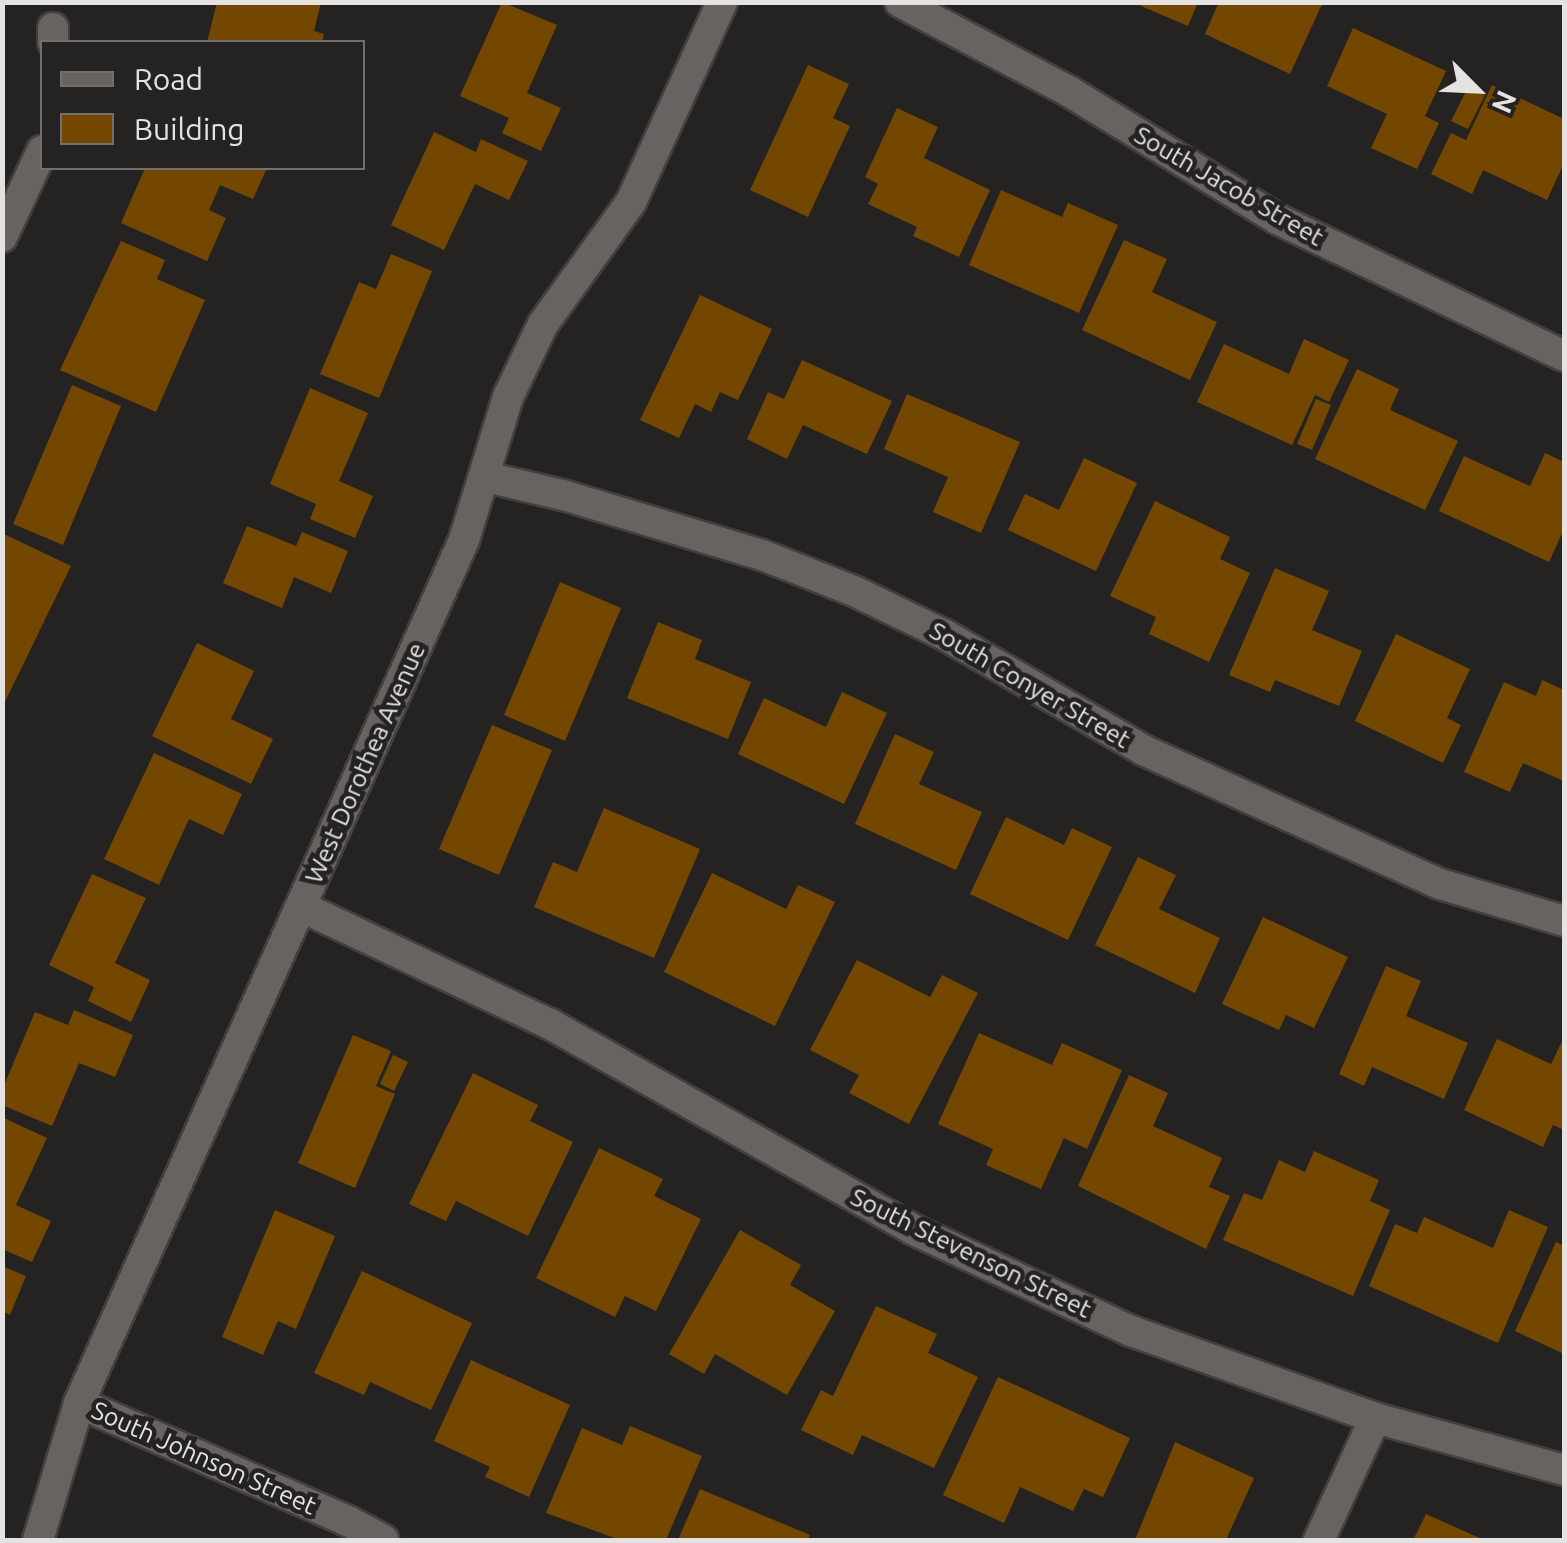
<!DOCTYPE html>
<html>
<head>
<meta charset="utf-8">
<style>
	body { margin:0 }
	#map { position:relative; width:1567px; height:1543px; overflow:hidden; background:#242321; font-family:Ubuntu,sans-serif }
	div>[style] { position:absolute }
	.building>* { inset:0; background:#734700 }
	.roads { filter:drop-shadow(2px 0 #42403e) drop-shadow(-2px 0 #42403e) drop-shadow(0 2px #42403e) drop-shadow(0 -2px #42403e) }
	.street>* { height:30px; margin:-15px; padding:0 15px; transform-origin:15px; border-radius:15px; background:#666361 }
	span { translate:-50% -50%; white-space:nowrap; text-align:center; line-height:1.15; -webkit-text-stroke:9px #242321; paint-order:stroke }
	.street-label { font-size:25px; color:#e5e3e2 }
	.frame { position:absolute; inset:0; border:5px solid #e5e3e2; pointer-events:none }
	.legend { position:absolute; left:40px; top:40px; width:325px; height:130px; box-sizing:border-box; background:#242321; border:2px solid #71706e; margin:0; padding:12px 18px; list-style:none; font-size:30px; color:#e5e3e2 }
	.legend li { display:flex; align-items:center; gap:20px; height:50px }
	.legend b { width:50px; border:2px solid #71706e }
	.north { position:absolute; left:1427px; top:40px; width:100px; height:100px; -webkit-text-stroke:8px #242321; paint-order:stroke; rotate:114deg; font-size:28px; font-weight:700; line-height:40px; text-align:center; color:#e5e3e2 }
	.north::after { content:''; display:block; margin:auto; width:35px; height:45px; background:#e5e3e2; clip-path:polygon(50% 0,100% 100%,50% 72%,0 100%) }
</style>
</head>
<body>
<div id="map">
	<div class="building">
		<i style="clip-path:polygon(217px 2px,321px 2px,314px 31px,324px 34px,322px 42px,207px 42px)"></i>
		<i style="clip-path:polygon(502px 2px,557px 25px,527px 93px,561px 108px,541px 151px,502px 133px,509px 118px,460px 96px)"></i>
		<i style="clip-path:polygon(1143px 2px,1198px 2px,1188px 26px,1141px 6px)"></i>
		<i style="clip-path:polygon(1219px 2px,1323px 2px,1290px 74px,1205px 34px)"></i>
		<i style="clip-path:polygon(1353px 28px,1446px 71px,1425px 116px,1439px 123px,1417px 169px,1371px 148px,1387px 114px,1327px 86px)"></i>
		<i style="clip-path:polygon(808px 65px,849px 84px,833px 118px,850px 126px,808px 217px,750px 190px)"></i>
		<i style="clip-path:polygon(1492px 85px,1564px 119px,1564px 163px,1547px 200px,1483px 170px,1472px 194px,1431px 174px,1451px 133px,1466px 140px)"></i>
		<i style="clip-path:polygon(1468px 87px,1485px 95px,1468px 129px,1451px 121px)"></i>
		<i style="clip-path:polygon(897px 108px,938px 127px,924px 158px,990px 190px,959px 257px,913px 236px,917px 227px,868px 204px,878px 184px,865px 177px)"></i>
		<i style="clip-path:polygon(434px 132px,476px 152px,481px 139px,528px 161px,509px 200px,475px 184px,444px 250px,391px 225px)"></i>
		<i style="clip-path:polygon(145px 168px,267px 168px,253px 199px,220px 185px,209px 210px,226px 218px,207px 261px,121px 223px)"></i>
		<i style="clip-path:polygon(1001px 190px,1062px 217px,1068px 203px,1118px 225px,1079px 313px,969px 265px)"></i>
		<i style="clip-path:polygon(1124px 240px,1167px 259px,1152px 292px,1217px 322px,1190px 380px,1082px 330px)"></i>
		<i style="clip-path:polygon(121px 241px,165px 260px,157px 279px,205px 300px,156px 412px,60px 370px)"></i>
		<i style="clip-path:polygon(391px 254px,432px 271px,379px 398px,320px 374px,359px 282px,376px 289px)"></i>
		<i style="clip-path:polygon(700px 295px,772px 329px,738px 400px,720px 392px,711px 412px,695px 404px,679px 438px,640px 420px)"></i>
		<i style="clip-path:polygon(1304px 339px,1349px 360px,1329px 402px,1315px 395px,1292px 445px,1197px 402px,1224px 344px,1289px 374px)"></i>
		<i style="clip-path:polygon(802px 360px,892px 401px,867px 454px,803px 425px,787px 459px,747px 439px,768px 392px,784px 399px)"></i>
		<i style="clip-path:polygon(1357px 369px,1399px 389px,1390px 410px,1458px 441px,1425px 510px,1315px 459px)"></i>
		<i style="clip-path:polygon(72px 385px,121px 406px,63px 545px,13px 524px)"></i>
		<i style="clip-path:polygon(310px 388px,368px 413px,339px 481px,373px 496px,355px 538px,310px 519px,316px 504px,270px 484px)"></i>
		<i style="clip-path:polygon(907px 394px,1020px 442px,981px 533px,933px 512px,948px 477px,884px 449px)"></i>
		<i style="clip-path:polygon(1316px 399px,1331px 405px,1312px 450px,1297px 444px)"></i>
		<i style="clip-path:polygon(1545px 453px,1564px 462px,1564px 529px,1549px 562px,1439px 511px,1464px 456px,1530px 486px)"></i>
		<i style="clip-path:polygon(1084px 458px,1137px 483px,1096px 571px,1008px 530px,1025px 494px,1059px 510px)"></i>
		<i style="clip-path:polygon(1155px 501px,1230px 537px,1220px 559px,1250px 573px,1209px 662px,1149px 634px,1156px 617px,1110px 596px)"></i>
		<i style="clip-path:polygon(247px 526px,296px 546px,302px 532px,348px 551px,331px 593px,294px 577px,282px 608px,223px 583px)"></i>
		<i style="clip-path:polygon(2px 533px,71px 566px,2px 708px)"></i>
		<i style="clip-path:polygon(1275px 568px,1329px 591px,1312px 630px,1362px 651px,1339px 706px,1275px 680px,1270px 692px,1229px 675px)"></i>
		<i style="clip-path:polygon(560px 582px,621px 608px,565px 741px,504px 715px)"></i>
		<i style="clip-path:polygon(658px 622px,702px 640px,695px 659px,751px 682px,728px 739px,627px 698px)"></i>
		<i style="clip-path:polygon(1396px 634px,1470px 669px,1447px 718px,1461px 725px,1443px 763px,1355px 721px)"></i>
		<i style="clip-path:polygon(197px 643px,254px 671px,231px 719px,273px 739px,251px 784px,152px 736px)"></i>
		<i style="clip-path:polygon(1542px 680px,1564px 690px,1564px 781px,1523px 763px,1510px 792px,1464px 772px,1504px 682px,1536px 696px)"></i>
		<i style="clip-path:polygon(842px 692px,887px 713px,844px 804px,738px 754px,764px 698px,826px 727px)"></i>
		<i style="clip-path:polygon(492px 725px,552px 750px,499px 875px,439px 849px)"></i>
		<i style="clip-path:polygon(895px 734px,934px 752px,919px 784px,982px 812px,956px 870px,855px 824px)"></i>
		<i style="clip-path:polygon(154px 753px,242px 794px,223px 835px,189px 819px,159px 885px,104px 859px)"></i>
		<i style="clip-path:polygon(604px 808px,700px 849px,654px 958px,534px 907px,553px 862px,577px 872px)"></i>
		<i style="clip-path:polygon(1006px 817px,1064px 845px,1072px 828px,1112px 847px,1068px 940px,970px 894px)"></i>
		<i style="clip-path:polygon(1138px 857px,1176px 875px,1159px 909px,1220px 938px,1195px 993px,1095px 945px)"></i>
		<i style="clip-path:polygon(712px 873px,786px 909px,798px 885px,835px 902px,775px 1026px,664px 972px)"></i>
		<i style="clip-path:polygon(92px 874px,146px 898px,115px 963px,150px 980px,131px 1022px,88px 1001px,94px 987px,49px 965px)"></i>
		<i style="clip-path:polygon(1263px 917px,1348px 957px,1314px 1028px,1286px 1015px,1279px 1030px,1222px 1004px)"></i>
		<i style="clip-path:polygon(857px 960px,930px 997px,942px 975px,978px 993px,909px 1124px,849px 1093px,859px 1075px,810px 1050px)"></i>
		<i style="clip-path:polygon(1386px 966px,1421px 981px,1406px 1016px,1468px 1043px,1444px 1099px,1372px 1067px,1364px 1086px,1339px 1074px)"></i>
		<i style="clip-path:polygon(74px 1010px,133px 1035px,115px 1077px,79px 1063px,52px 1126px,2px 1105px,2px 1090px,35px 1012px,68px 1025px)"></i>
		<i style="clip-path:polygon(979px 1033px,1052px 1065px,1062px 1043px,1122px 1070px,1087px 1149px,1064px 1138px,1041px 1189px,986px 1165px,993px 1149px,938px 1124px)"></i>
		<i style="clip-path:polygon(353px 1035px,391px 1051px,376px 1086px,395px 1094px,355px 1188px,298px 1163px)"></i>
		<i style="clip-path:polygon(1564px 1037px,1564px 1130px,1553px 1125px,1543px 1147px,1464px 1110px,1497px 1039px,1551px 1064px)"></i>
		<i style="clip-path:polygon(393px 1055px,408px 1062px,394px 1091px,380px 1084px)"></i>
		<i style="clip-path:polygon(473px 1073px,538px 1105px,530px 1121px,573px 1142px,528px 1236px,456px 1201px,446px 1221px,409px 1204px)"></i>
		<i style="clip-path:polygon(1129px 1075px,1168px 1093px,1153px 1126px,1222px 1158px,1209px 1187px,1230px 1196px,1206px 1249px,1078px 1186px)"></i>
		<i style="clip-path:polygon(2px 1117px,47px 1138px,16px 1205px,51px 1221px,32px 1262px,2px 1249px)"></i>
		<i style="clip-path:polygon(599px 1148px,663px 1179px,654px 1196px,701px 1219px,656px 1311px,625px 1296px,615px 1317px,536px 1278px)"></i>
		<i style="clip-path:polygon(1314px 1151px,1379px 1180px,1370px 1201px,1390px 1210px,1353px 1296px,1223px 1240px,1244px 1193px,1262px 1200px,1279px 1160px,1305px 1172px)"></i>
		<i style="clip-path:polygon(275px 1210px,335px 1236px,296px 1329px,278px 1321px,263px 1355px,222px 1337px)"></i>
		<i style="clip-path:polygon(1509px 1210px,1548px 1227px,1498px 1343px,1369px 1286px,1395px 1224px,1417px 1233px,1424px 1217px,1493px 1248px)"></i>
		<i style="clip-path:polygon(740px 1230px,801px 1265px,790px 1285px,835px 1311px,787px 1395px,715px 1354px,704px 1374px,669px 1354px)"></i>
		<i style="clip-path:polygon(1556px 1242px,1564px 1246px,1564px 1354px,1515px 1331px)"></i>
		<i style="clip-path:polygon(2px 1266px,26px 1276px,10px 1315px,2px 1311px)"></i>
		<i style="clip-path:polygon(362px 1271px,472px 1323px,431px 1410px,370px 1382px,364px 1395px,314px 1373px)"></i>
		<i style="clip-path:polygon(876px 1306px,937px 1334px,928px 1353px,978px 1377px,934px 1468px,862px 1435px,853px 1455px,801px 1430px,821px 1390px,833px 1396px)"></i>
		<i style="clip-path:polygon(471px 1360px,570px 1405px,529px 1497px,485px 1477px,490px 1467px,434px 1441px)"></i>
		<i style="clip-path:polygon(998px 1377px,1130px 1438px,1103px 1497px,1084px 1489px,1073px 1511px,1020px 1487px,1004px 1523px,943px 1495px)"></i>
		<i style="clip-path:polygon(630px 1426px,702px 1456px,666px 1540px,620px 1540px,546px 1513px,582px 1428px,622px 1445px)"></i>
		<i style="clip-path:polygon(1175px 1442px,1254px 1478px,1226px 1540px,1135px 1540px)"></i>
		<i style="clip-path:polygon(700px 1489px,810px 1535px,808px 1540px,678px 1540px)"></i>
		<i style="clip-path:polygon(1426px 1514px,1484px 1540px,1413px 1540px)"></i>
	</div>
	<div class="roads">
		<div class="street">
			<i style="left:900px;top:2px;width:192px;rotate:27.9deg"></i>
			<i style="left:1070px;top:92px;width:243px;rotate:31.5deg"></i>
			<i style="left:1277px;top:219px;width:318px;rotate:25.5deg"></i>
			<i style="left:53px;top:42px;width:14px;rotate:-90deg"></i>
			<i style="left:2px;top:237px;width:95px;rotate:-65.1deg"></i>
			<i style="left:486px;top:477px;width:79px;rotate:13.2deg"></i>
			<i style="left:563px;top:495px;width:208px;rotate:16.8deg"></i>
			<i style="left:762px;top:555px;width:99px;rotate:21.4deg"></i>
			<i style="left:854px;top:591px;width:101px;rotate:25.8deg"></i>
			<i style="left:945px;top:635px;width:229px;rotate:30.1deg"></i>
			<i style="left:1143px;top:750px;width:326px;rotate:24.3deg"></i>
			<i style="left:1440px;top:884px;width:129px;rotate:16.6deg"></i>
			<i style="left:302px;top:907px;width:274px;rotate:25.3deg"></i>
			<i style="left:550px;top:1024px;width:416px;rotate:29.5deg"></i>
			<i style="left:912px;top:1229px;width:242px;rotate:25deg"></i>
			<i style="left:1131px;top:1331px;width:259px;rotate:19.6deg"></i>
			<i style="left:1375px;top:1418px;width:196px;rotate:15.4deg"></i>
			<i style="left:79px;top:1403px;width:294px;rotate:23.7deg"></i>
			<i style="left:348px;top:1521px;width:40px;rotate:28deg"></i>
			<i style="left:38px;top:1540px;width:143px;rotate:-73.3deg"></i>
			<i style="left:79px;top:1403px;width:945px;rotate:-65.96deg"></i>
			<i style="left:464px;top:540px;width:150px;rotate:-72.9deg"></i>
			<i style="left:508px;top:397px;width:81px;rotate:-64.4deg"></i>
			<i style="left:543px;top:324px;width:150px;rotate:-54.2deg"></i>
			<i style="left:631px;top:202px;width:220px;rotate:-65.5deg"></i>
			<i style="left:1319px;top:1540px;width:134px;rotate:-65.3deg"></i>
		</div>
	</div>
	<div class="street-label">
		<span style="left:1229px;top:186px;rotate:30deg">South Jacob Street</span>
		<span style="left:1030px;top:685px;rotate:30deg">South Conyer Street</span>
		<span style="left:365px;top:763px;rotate:-66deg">West Dorothea Avenue</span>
		<span style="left:971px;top:1253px;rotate:26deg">South Stevenson Street</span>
		<span style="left:204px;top:1458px;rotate:24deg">South Johnson Street</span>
	</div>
	<div class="frame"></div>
	<ul class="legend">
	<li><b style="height:12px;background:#666361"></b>Road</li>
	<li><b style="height:28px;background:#734700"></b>Building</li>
	</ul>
	<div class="north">N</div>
</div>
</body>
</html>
